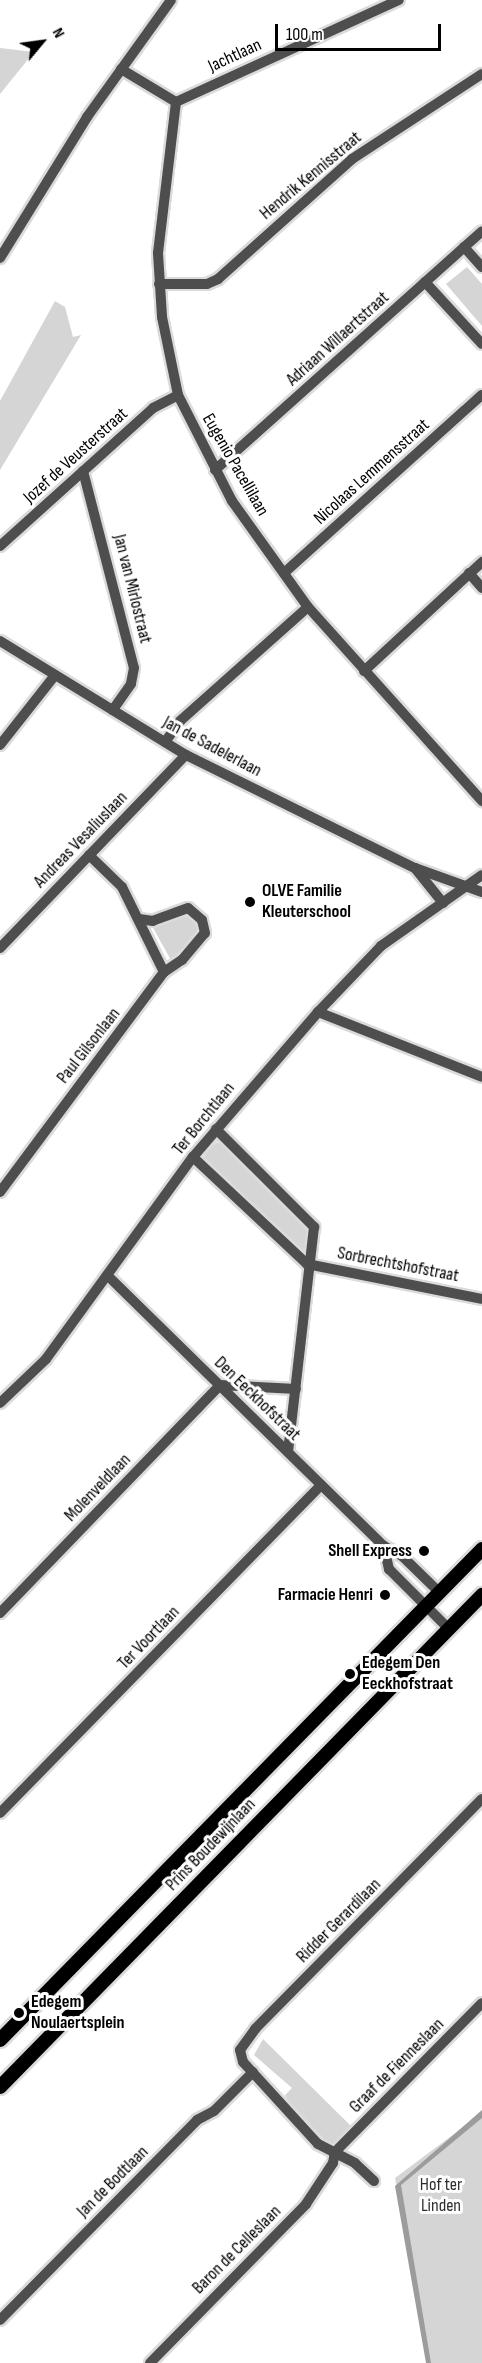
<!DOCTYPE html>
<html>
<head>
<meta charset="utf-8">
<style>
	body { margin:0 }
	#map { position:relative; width:482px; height:2363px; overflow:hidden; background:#fff; font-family:"Sofia Sans Condensed",sans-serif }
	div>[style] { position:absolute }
	.green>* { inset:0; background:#d5d5d5 }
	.water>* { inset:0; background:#9c9c9c }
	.roads { filter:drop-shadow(2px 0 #dbdbdb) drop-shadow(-2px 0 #dbdbdb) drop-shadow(0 2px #dbdbdb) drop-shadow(0 -2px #dbdbdb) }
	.minor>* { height:10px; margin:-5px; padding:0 5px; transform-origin:5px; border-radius:5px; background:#4e4e4e }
	.major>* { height:14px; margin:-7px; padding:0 7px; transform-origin:7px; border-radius:7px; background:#000 }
	.dots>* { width:16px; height:16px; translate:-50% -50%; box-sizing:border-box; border:3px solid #fff; border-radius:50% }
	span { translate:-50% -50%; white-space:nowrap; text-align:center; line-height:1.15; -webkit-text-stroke:6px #fff; paint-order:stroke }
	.street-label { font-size:18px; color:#000 }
	.poi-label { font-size:18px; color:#000; font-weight:700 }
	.left { translate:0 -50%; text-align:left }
	.right { translate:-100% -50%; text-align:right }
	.park-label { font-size:18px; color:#2c2c2c }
	.north { position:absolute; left:12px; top:12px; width:60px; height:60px; -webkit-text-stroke:4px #fff; paint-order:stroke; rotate:61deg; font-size:16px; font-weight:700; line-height:24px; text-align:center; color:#000 }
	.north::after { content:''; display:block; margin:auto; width:21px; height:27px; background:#000; clip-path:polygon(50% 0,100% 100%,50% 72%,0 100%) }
	.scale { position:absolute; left:275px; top:24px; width:166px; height:27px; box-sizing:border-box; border:3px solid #000; border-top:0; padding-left:8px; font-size:18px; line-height:21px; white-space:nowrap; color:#000; -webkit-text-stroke:4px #fff; paint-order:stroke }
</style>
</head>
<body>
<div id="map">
	<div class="green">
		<i style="clip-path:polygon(0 48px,34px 52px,0 94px)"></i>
		<i style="clip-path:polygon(467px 267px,482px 284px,482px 326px,446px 284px)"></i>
		<i style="clip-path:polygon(55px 301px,65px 307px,73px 337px,81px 335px,0 470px,0 401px)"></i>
		<i style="clip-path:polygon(186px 914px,197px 922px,198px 936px,172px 962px,152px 926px)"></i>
		<i style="clip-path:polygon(217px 1142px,226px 1146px,308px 1226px,305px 1249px,300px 1252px,204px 1161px,205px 1152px)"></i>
		<i style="clip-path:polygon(263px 2039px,353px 2128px,337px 2144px,329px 2144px,288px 2102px,285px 2095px,292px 2088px,254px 2055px)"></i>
		<i style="clip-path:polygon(482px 2113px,482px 2363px,429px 2363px,395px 2178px)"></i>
	</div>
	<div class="water">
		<i style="clip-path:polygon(482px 2110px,482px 2118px,401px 2185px,431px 2363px,426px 2363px,395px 2186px)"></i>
	</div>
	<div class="roads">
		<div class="minor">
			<i style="left:121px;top:69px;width:64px;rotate:31deg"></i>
			<i style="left:176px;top:102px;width:245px;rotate:-24.6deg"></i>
			<i style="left:176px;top:102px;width:152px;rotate:96.8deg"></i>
			<i style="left:158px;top:253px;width:64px;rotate:86.4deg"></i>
			<i style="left:162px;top:317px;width:80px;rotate:78.4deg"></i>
			<i style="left:178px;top:395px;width:119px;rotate:63deg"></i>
			<i style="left:232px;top:501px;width:130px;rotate:54.4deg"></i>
			<i style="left:308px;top:607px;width:261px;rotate:48.1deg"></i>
			<i style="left:464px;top:247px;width:27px;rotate:48deg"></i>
			<i style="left:0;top:258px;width:166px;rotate:-58.3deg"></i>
			<i style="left:87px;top:117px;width:144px;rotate:-54.3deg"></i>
			<i style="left:425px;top:282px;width:84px;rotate:47.4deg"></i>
			<i style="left:159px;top:284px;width:48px"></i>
			<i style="left:207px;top:284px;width:12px;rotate:-24deg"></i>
			<i style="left:218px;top:279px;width:180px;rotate:-41.8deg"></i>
			<i style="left:352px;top:159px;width:155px;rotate:-33.2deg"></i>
			<i style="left:215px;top:470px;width:358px;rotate:-41.8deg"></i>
			<i style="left:83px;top:471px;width:203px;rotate:75.5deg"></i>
			<i style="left:134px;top:668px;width:16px;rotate:101deg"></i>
			<i style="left:131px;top:684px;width:32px;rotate:125deg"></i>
			<i style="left:0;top:546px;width:206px;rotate:-42deg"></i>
			<i style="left:153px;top:408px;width:28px;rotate:-27deg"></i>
			<i style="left:284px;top:573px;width:266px;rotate:-42deg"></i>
			<i style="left:469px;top:573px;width:20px;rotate:49deg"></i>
			<i style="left:0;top:641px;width:218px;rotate:31.5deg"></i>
			<i style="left:186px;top:755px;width:255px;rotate:26.3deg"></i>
			<i style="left:415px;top:868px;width:71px;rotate:19.7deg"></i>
			<i style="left:364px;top:671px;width:161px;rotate:-42.7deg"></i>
			<i style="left:165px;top:742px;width:26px;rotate:-54deg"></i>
			<i style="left:180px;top:721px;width:171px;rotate:-41.7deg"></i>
			<i style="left:0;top:745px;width:89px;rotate:-51.8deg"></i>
			<i style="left:89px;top:855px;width:46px;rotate:44.1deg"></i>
			<i style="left:122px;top:887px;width:95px;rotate:63.7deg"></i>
			<i style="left:415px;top:868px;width:45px;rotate:51.3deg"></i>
			<i style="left:0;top:948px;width:268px;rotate:-46.1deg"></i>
			<i style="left:318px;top:1012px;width:176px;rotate:21.6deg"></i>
			<i style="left:216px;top:1129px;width:139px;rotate:45deg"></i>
			<i style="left:314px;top:1227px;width:226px;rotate:96.6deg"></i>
			<i style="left:193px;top:1157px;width:156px;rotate:43.2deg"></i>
			<i style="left:307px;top:1264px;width:178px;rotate:11.3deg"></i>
			<i style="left:0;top:1192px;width:274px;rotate:-53.3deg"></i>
			<i style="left:164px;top:972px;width:22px;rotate:-34deg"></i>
			<i style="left:182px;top:960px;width:35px;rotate:-50deg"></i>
			<i style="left:205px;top:933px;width:13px;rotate:-103deg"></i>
			<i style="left:202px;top:920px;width:18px;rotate:-139deg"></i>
			<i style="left:188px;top:908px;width:37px;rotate:160deg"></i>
			<i style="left:153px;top:921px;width:14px;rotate:-172deg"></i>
			<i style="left:108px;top:1276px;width:386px;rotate:44.4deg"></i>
			<i style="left:384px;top:1546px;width:21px;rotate:29deg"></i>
			<i style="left:402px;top:1556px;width:52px;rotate:44.2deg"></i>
			<i style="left:0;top:1403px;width:64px;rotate:-43.7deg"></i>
			<i style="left:46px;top:1359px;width:250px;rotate:-54deg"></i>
			<i style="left:193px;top:1157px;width:191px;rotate:-49.2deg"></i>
			<i style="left:318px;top:1012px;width:91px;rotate:-46.3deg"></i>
			<i style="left:381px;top:946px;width:123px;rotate:-35.1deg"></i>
			<i style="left:384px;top:1546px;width:24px;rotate:78deg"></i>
			<i style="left:389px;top:1569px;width:83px;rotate:45deg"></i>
			<i style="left:0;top:1613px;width:317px;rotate:-46deg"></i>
			<i style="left:220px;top:1385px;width:76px;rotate:3deg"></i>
			<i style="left:0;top:1813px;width:459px;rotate:-45.6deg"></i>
			<i style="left:335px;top:2152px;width:209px;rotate:-45.4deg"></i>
			<i style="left:374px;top:2181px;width:26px;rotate:-137deg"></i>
			<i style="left:355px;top:2163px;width:42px;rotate:-152.8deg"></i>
			<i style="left:318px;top:2144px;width:111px;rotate:-132.4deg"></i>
			<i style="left:243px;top:2062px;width:12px;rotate:-104deg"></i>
			<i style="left:240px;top:2050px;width:26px;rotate:-54deg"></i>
			<i style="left:255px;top:2029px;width:323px;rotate:-45.4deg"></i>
			<i style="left:0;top:2320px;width:281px;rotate:-45.4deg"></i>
			<i style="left:197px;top:2120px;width:19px;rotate:-28deg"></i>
			<i style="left:214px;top:2111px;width:55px;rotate:-45deg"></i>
			<i style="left:150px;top:2363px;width:223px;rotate:-45.5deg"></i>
			<i style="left:306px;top:2204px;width:49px;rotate:-56.6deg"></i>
			<i style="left:333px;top:2163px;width:11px;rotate:-80deg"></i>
		</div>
		<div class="major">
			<i style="left:0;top:2040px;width:688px;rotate:-45.53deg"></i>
			<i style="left:0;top:2087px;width:689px;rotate:-45.59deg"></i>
		</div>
	</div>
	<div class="dots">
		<i style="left:250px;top:902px;background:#000"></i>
		<i style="left:424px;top:1551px;background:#000"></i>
		<i style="left:385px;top:1595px;background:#000"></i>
		<i style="left:350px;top:1674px;background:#000"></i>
		<i style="left:19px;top:2013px;background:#000"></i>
	</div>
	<div class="street-label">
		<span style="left:235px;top:56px;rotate:-25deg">Jachtlaan</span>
		<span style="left:311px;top:176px;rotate:-40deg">Hendrik Kennisstraat</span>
		<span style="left:338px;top:339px;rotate:-42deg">Adriaan Willaertstraat</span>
		<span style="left:76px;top:456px;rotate:-42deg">Jozef de Veusterstraat</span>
		<span style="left:235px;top:465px;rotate:60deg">Eugenio Pacellilaan</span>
		<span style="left:372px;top:472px;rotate:-42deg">Nicolaas Lemmensstraat</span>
		<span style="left:132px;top:589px;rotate:76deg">Jan van Mirlostraat</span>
		<span style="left:212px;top:747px;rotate:28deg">Jan de Sadelerlaan</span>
		<span style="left:81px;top:840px;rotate:-46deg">Andreas Vesaliuslaan</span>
		<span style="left:89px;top:1046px;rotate:-52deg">Paul Gilsonlaan</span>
		<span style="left:204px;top:1119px;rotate:-51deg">Ter Borchtlaan</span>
		<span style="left:398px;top:1265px;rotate:11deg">Sorbrechtshofstraat</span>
		<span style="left:257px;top:1399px;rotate:44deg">Den Eeckhofstraat</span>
		<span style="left:98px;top:1488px;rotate:-46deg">Molenveldlaan</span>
		<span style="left:149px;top:1638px;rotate:-46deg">Ter Voortlaan</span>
		<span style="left:211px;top:1845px;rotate:-46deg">Prins Boudewijnlaan</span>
		<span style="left:339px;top:1921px;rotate:-45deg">Ridder Gerardilaan</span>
		<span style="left:397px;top:2066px;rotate:-45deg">Graaf de Fienneslaan</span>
		<span style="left:113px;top:2182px;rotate:-45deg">Jan de Bodtlaan</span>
		<span style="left:237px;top:2250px;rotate:-45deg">Baron de Celleslaan</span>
	</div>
	<div class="poi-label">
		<span class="left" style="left:262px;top:902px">OLVE Familie<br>Kleuterschool</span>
		<span class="right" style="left:412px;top:1551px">Shell Express</span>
		<span class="right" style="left:373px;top:1595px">Farmacie Henri</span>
		<span class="left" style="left:362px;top:1674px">Edegem Den<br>Eeckhofstraat</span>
		<span class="left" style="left:31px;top:2013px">Edegem<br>Noulaertsplein</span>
	</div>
	<div class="park-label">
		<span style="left:441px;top:2196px">Hof ter<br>Linden</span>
	</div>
	<div class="north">N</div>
	<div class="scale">100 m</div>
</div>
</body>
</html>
